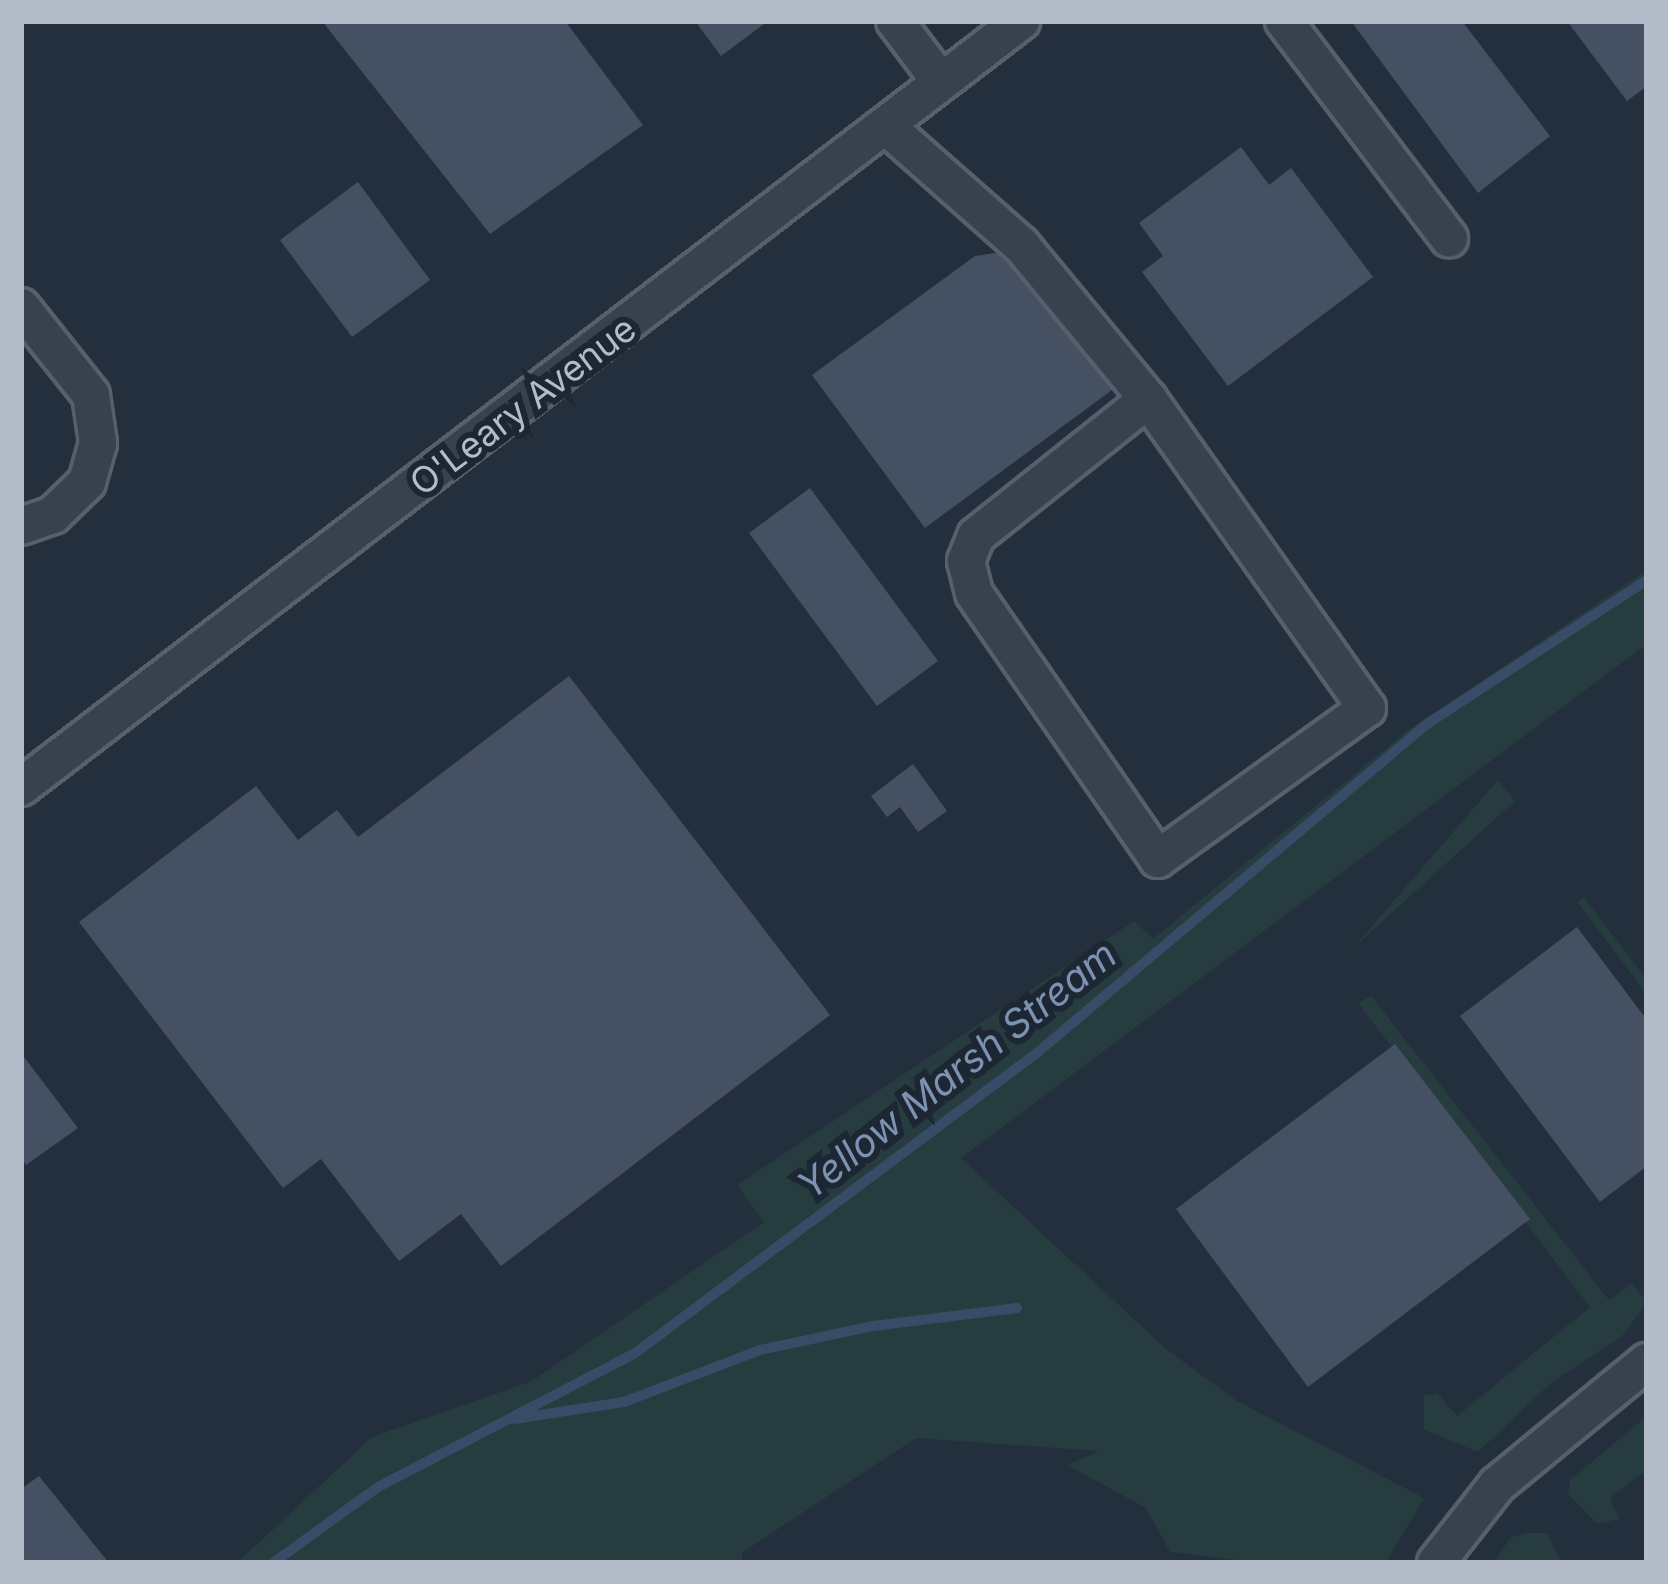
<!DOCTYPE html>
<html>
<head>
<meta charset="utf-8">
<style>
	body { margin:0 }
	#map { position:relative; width:1668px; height:1584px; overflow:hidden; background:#242f3e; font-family:Inter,sans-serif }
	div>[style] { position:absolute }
	.green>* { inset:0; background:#263c3f }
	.stream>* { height:10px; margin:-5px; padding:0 5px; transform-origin:5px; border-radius:5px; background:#394c67 }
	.building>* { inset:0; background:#455162 }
	.roads { filter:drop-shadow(3px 0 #565f6c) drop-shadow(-3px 0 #565f6c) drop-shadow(0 3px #565f6c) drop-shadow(0 -3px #565f6c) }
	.minor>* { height:36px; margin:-18px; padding:0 18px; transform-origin:18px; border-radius:18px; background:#38414e }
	span { translate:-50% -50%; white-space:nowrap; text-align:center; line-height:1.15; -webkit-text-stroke:12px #1d2633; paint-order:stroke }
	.street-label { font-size:36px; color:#b4bcc9 }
	.water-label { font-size:39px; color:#7c92b1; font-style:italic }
	.frame { position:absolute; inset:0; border:24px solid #b4bcc9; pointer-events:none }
</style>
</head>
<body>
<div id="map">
	<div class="green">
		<i style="clip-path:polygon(1647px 570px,1647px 644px,961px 1158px,1166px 1349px,1237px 1401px,1424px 1498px,1386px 1563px,1264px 1563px,1170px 1552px,1146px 1508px,1067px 1465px,1099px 1451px,916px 1438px,743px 1552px,741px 1563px,237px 1563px,372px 1437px,532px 1381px,764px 1222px,737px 1185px,1134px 921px,1153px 939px,1407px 731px)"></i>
		<i style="clip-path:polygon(1498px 780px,1515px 801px,1353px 948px)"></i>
		<i style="clip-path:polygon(1584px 897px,1647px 980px,1647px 995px,1577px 902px)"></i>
		<i style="clip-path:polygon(1371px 996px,1609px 1300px,1632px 1283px,1647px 1303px,1622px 1336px,1551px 1383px,1478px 1452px,1424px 1430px,1424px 1396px,1437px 1393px,1457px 1416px,1590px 1307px,1358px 1003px)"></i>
		<i style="clip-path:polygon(1647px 1416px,1647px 1470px,1610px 1498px,1619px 1519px,1597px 1524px,1568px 1494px,1570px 1480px)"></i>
		<i style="clip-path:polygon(1528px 1533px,1547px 1533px,1562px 1563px,1493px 1563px,1511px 1537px)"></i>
	</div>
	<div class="stream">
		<i style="left:514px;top:1419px;width:111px;rotate:-8.8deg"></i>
		<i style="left:624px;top:1402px;width:146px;rotate:-20.9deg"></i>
		<i style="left:760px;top:1350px;width:116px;rotate:-12deg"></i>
		<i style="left:873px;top:1326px;width:145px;rotate:-7.1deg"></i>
		<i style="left:273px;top:1563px;width:130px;rotate:-35.9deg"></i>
		<i style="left:378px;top:1487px;width:288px;rotate:-27.5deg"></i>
		<i style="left:634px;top:1354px;width:504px;rotate:-36.78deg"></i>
		<i style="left:1038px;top:1052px;width:509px;rotate:-40.14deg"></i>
		<i style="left:1427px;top:724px;width:263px;rotate:-33.2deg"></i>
	</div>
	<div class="building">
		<i style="clip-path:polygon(322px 21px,565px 21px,643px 125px,490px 234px)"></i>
		<i style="clip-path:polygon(695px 21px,768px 21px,721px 56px)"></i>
		<i style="clip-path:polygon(1351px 21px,1462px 21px,1550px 136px,1478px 193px)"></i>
		<i style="clip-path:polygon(1567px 21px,1647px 21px,1647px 86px,1627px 101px)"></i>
		<i style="clip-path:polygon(1241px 147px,1269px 185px,1291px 168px,1373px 277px,1228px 386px,1142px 272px,1163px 256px,1139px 223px)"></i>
		<i style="clip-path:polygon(358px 182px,430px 280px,352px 337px,280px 240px)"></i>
		<i style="clip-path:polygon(1002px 252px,1112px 390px,925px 528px,812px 375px,975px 256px)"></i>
		<i style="clip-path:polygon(810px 488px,938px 661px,877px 706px,749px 533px)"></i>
		<i style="clip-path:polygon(569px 676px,830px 1015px,501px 1266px,461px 1214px,399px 1261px,321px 1159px,283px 1188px,79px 922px,256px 786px,298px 840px,337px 810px,358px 837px)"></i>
		<i style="clip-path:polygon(913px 764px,947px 811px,918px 832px,900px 807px,887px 817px,871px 796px)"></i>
		<i style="clip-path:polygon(1577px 927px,1647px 1020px,1647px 1166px,1600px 1202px,1460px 1016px)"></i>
		<i style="clip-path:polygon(1395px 1044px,1530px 1219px,1308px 1387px,1176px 1209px)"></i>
		<i style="clip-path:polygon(21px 1053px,78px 1128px,26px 1165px,21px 1158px)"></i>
		<i style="clip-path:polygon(39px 1476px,109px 1563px,21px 1563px,21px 1489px)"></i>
	</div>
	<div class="roads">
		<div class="minor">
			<i style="left:895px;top:21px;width:76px;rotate:53deg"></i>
			<i style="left:1284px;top:21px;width:273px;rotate:52.8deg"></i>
			<i style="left:887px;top:127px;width:179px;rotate:41.4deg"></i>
			<i style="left:1021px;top:245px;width:200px;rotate:50.5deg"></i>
			<i style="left:21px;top:307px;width:112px;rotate:51.5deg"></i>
			<i style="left:91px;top:395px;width:49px;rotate:81.7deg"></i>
			<i style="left:98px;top:443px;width:41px;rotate:105.8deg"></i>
			<i style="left:87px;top:482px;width:47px;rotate:135.9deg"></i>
			<i style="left:53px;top:515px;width:34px;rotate:161deg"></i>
			<i style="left:1148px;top:399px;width:379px;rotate:54.7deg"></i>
			<i style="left:1367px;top:708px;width:258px;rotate:144.2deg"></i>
			<i style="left:1158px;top:859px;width:323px;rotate:-124.7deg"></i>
			<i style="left:974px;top:593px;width:33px;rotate:-104deg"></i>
			<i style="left:966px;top:561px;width:27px;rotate:-68deg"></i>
			<i style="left:976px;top:536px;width:220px;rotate:-38.5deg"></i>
			<i style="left:21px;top:787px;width:1260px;rotate:-37.45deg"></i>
			<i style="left:1436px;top:1563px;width:99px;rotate:-52deg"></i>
			<i style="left:1497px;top:1485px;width:194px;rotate:-39.4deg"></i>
		</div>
	</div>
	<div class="street-label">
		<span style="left:523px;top:406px;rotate:-37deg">O'Leary Avenue</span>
	</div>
	<div class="water-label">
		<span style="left:957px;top:1070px;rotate:-38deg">Yellow Marsh Stream</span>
	</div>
	<div class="frame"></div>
</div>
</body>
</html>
